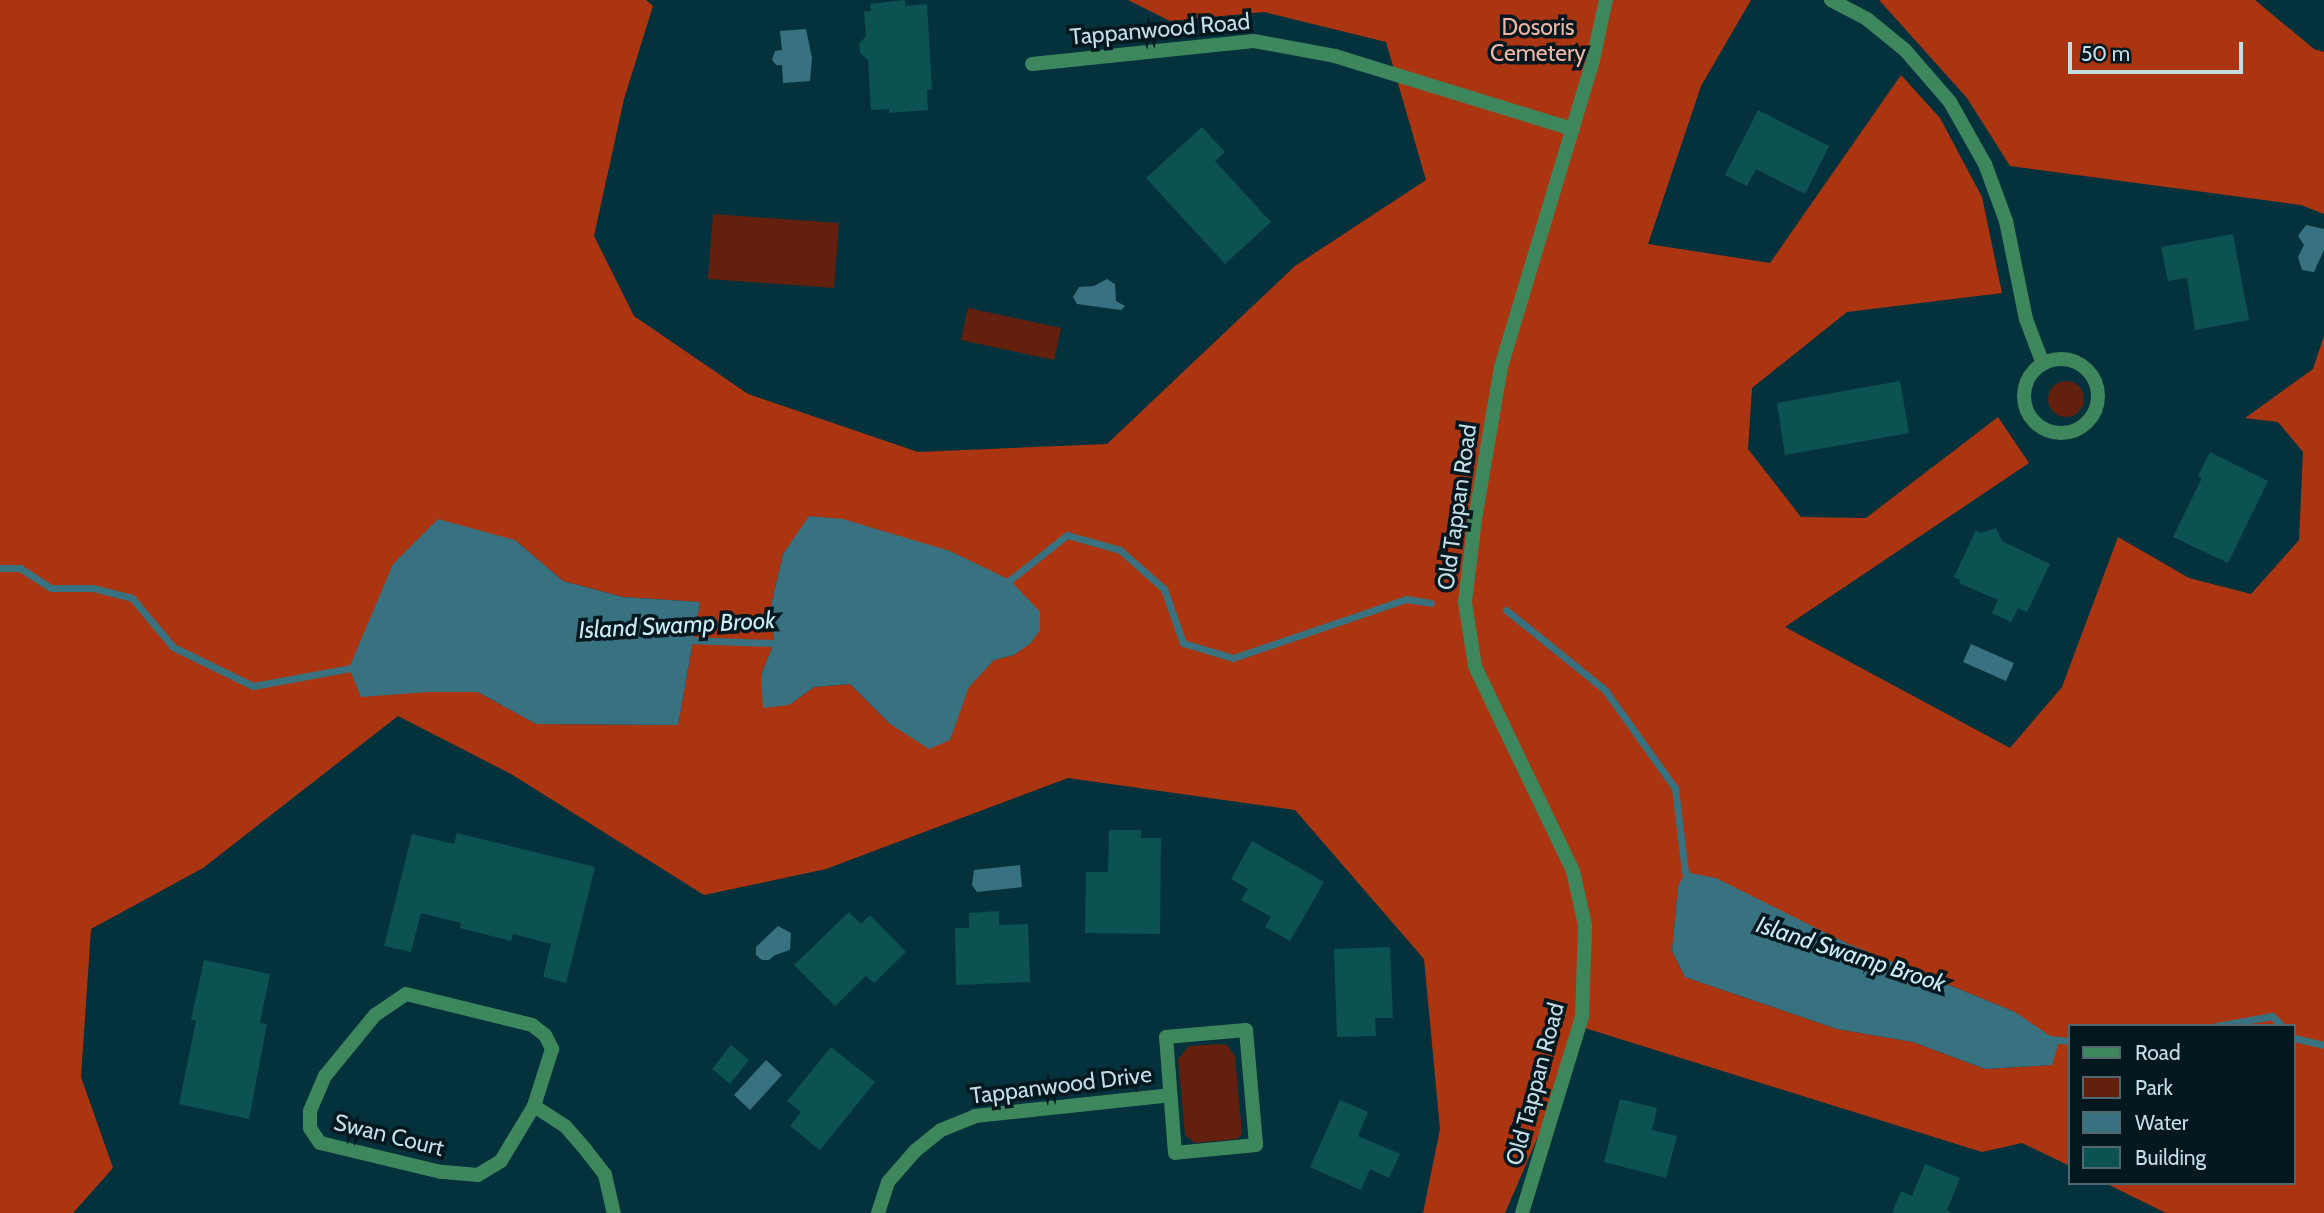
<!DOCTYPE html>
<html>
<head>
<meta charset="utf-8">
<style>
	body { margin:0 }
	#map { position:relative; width:2324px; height:1213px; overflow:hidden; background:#03323c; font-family:Cabin,sans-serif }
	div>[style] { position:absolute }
	.green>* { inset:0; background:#64200e }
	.round { border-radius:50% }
	.forest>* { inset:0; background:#ab3511 }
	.water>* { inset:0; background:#38717f }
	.stream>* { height:7px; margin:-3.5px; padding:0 3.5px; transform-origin:3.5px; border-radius:3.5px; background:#38717f }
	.building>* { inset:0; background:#0c5253 }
	.minor>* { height:14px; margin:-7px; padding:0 7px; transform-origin:7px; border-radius:7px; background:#3e875d }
	.minor>.ring { margin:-7px; padding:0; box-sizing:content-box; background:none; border:14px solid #3e875d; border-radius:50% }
	.tertiary>* { height:14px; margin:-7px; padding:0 7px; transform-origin:7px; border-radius:7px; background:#3e875d }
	span { translate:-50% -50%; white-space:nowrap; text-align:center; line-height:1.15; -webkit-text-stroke:7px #02181e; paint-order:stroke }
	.park-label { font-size:23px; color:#f2b5a4 }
	.street-label { font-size:23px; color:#c2dee6 }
	.water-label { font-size:24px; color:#c9ecf5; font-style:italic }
	.legend { position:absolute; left:2068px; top:1024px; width:228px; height:161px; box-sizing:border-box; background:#02181e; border:2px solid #4f676e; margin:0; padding:9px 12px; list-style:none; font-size:21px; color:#c2dee6 }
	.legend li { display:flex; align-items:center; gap:14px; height:35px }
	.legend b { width:35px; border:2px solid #4f676e }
	.scale { position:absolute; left:2068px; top:42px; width:175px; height:32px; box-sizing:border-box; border:4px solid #c2dee6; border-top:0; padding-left:9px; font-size:21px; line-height:24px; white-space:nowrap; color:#c2dee6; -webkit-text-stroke:5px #02181e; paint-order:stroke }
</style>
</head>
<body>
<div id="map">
	<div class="green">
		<i style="clip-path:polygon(713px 214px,839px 223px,834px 288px,708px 279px)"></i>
		<i style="clip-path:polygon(968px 308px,1061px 328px,1054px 360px,961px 340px)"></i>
		<i class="round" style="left:2048px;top:381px;width:36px;height:36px"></i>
		<i style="clip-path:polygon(1221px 1044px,1227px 1045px,1235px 1056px,1242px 1134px,1237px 1139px,1195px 1143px,1185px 1135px,1178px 1059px,1189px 1046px)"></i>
	</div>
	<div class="forest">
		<i style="clip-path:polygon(evenodd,0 0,646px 0,653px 6px,624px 99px,594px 236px,634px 316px,748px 394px,918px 452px,1107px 444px,1295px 266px,1426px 180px,1386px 42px,1264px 12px,1170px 21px,1128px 0,1751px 0,1701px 86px,1648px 244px,1770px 263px,1901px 75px,1940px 118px,1982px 197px,2002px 293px,1847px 312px,1752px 388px,1748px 449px,1801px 517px,1866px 518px,1998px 417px,2029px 463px,1785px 627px,2010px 748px,2062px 687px,2118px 537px,2189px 578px,2251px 594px,2299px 540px,2303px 452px,2278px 422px,2245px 418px,2313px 369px,2324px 336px,2324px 1213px,2166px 1213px,2105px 1183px,2294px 1183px,2294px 1026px,2070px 1026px,2070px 1166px,2022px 1143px,1982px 1152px,1585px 1028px,1505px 1213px,1423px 1213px,1440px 1129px,1424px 959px,1295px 810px,1068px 778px,826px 869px,704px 895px,511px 774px,398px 716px,203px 868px,91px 929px,81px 1077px,113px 1168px,73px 1213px,0 1213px,0 0,810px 516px,950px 551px,1014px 655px,994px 660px,968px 687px,950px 740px,890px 724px,850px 684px,814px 687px,789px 705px,761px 675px,774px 643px,770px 610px,783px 554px,810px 516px,0 0,515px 540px,563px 581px,623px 597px,700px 602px,678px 725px,536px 724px,478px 692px,428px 692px,515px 540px,0 0,1678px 887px,1783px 913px,1846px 943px,2015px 1012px,2052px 1065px,1985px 1069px,1913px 1042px,1837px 1029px,1685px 977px,1672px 951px,1678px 887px)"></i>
		<i style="clip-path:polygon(1879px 0,2255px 0,2314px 49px,2324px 52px,2324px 214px,2301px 205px,2010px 166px,1967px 98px)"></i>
	</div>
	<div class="water">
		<i style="clip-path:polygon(806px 29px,812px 58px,810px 81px,783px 83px,782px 65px,776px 65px,772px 60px,775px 51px,782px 50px,780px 31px)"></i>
		<i style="clip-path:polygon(2306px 225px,2324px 229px,2324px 250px,2314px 272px,2302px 270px,2298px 257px,2304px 245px,2298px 236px)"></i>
		<i style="clip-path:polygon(1107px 279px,1115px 284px,1116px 301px,1125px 306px,1121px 310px,1077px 304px,1073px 297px,1079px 287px,1094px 286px)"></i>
		<i style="clip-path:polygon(809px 516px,843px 519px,950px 551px,1010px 580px,1040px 612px,1040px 630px,1031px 643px,1014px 655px,994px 660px,969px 687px,950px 740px,929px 749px,890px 724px,850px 684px,814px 687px,789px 705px,763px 708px,761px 675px,774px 643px,770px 610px,783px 554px)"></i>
		<i style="clip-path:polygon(438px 519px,515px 540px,563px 581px,623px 597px,700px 602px,678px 725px,536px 724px,478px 692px,428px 692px,361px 697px,349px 668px,393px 564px)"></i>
		<i style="clip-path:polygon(1971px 644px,2014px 663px,2006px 681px,1963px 662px)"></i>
		<i style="clip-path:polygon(1020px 865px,1022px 887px,977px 892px,972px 885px,974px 870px)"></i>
		<i style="clip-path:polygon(1685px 872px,1716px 878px,1846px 943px,2015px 1012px,2059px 1042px,2052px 1065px,1985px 1069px,1913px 1042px,1837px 1029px,1685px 977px,1672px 951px,1678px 887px)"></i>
		<i style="clip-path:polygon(778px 926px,791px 933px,790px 950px,775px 955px,769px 960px,762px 960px,756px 955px,756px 947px)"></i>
		<i style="clip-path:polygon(766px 1060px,782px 1075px,750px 1110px,734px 1095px)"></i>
	</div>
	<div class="stream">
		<i style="left:0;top:568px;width:20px"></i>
		<i style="left:20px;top:568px;width:37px;rotate:33deg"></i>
		<i style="left:51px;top:588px;width:42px"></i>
		<i style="left:93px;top:588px;width:40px;rotate:14.4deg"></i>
		<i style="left:132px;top:598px;width:64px;rotate:50.1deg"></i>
		<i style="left:173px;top:647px;width:89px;rotate:26deg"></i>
		<i style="left:253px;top:686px;width:106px;rotate:-10.4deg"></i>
		<i style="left:1001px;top:583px;width:9px;rotate:-18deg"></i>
		<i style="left:1010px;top:580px;width:73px;rotate:-38.3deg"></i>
		<i style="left:1067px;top:535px;width:55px;rotate:15.8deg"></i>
		<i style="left:1120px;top:550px;width:59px;rotate:41.6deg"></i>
		<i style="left:1164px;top:589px;width:57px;rotate:70.6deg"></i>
		<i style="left:1183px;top:643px;width:52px;rotate:16.7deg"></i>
		<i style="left:1233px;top:658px;width:183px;rotate:-18.8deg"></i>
		<i style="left:1406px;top:599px;width:25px;rotate:9deg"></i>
		<i style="left:1506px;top:610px;width:127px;rotate:38.9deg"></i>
		<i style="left:1605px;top:690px;width:120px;rotate:54.5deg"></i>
		<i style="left:1675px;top:788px;width:85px;rotate:83.2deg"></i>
		<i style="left:1685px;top:872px;width:9px;rotate:49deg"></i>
		<i style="left:687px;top:640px;width:87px;rotate:2deg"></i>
		<i style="left:774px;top:643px;width:9px;rotate:-13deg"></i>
		<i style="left:2216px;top:1026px;width:57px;rotate:-10.1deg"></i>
		<i style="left:2272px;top:1016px;width:14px;rotate:45deg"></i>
		<i style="left:2294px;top:1038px;width:31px;rotate:13deg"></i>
		<i style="left:2050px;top:1039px;width:20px;rotate:6deg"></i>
	</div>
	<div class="building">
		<i style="clip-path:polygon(905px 0,905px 6px,927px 4px,932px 89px,927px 90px,928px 110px,889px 113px,889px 109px,871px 110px,868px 60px,860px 53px,859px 44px,866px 36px,864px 12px,871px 11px,870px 4px)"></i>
		<i style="clip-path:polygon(1758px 110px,1829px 146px,1805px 194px,1756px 169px,1747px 186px,1725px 175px)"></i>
		<i style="clip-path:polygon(1202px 127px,1225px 152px,1215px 161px,1271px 222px,1225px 264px,1146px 178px)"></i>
		<i style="clip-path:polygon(2233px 234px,2249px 320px,2195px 330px,2187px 278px,2168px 281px,2161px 247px)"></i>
		<i style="clip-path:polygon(1900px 381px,1909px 433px,1785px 455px,1777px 403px)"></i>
		<i style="clip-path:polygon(2210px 452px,2268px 481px,2228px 563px,2173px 537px,2202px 478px,2198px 476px)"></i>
		<i style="clip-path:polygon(1996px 528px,2002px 541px,2050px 564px,2027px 612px,2018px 608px,2011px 622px,1992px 613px,1998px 600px,1959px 583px,1960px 580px,1954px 577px,1976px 530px,1981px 533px)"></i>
		<i style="clip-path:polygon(1109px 830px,1141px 830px,1141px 838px,1161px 838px,1160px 934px,1085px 933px,1086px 872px,1108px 872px)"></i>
		<i style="clip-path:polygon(457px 833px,595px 867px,566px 983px,543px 977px,551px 944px,513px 934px,511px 941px,460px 928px,461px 923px,421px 913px,411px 952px,384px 946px,412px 834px,454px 844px)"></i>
		<i style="clip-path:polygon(1252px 841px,1324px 882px,1290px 941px,1265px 927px,1271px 917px,1241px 900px,1248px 889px,1231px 879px)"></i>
		<i style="clip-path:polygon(999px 911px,999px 925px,1028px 924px,1030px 982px,956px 985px,955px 928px,969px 928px,969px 913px)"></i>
		<i style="clip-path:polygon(849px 912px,861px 924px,870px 915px,906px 952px,874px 983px,866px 976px,835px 1006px,794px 965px)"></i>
		<i style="clip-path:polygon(1390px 947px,1393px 1018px,1375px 1018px,1376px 1036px,1337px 1037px,1334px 949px)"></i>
		<i style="clip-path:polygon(204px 960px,270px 974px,260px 1023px,267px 1024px,249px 1119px,179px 1104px,196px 1021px,191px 1020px)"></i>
		<i style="clip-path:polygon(731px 1045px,749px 1060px,730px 1084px,712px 1069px)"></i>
		<i style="clip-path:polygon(831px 1047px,875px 1082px,820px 1150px,790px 1126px,801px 1112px,787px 1101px)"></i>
		<i style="clip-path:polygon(1620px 1099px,1657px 1108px,1652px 1130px,1677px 1136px,1666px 1178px,1604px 1162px)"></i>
		<i style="clip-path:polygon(1340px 1100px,1368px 1112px,1358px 1136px,1400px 1154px,1389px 1178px,1370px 1169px,1361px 1190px,1310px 1167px)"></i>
		<i style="clip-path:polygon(1925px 1164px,1960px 1178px,1947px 1210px,1952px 1213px,1892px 1213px,1901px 1191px,1912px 1196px)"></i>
	</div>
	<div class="minor">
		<i style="left:1831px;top:0;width:41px;rotate:27.8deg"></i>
		<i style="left:1867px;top:19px;width:49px;rotate:39.2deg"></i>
		<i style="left:1905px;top:50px;width:69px;rotate:49.1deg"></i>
		<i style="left:1950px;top:102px;width:71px;rotate:60.6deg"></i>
		<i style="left:1985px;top:164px;width:61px;rotate:69.8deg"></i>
		<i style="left:2006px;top:221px;width:100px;rotate:78.5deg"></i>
		<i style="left:2026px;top:319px;width:48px;rotate:69.3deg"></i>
		<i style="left:1032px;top:64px;width:223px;rotate:-5.9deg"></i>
		<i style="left:1254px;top:41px;width:82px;rotate:10.5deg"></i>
		<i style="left:1335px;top:56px;width:249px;rotate:17.1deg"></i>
		<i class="ring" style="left:2024px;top:359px;width:60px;height:60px"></i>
		<i style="left:406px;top:994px;width:130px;rotate:13.8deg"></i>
		<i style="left:532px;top:1025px;width:16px;rotate:38deg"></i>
		<i style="left:545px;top:1035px;width:16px;rotate:63deg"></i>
		<i style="left:552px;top:1049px;width:60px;rotate:107.5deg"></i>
		<i style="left:534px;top:1106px;width:64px;rotate:121deg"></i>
		<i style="left:501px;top:1161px;width:27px;rotate:149deg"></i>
		<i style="left:478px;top:1175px;width:37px;rotate:-175deg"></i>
		<i style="left:441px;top:1172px;width:124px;rotate:-166.5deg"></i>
		<i style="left:320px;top:1143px;width:18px;rotate:-124deg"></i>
		<i style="left:310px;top:1128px;width:17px;rotate:-90deg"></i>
		<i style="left:310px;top:1111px;width:38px;rotate:-67deg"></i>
		<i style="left:325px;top:1076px;width:79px;rotate:-50.7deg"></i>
		<i style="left:375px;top:1015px;width:37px;rotate:-34deg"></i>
		<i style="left:1246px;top:1030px;width:115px;rotate:85deg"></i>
		<i style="left:1256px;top:1145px;width:81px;rotate:174.4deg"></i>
		<i style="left:1175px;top:1153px;width:116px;rotate:-94.4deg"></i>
		<i style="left:1166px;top:1037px;width:80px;rotate:-5deg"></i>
		<i style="left:534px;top:1106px;width:38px;rotate:33deg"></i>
		<i style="left:566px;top:1127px;width:29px;rotate:49deg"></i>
		<i style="left:585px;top:1149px;width:33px;rotate:52deg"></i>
		<i style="left:605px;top:1175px;width:39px;rotate:77deg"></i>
		<i style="left:878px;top:1213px;width:33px;rotate:-72deg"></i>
		<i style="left:888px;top:1182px;width:41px;rotate:-48.9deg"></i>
		<i style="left:915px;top:1151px;width:33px;rotate:-39deg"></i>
		<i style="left:941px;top:1130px;width:37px;rotate:-22deg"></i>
		<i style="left:975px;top:1116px;width:196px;rotate:-6.1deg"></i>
	</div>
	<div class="tertiary">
		<i style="left:1522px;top:1213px;width:205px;rotate:-73deg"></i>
		<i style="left:1582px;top:1017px;width:92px;rotate:-88.1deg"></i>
		<i style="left:1585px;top:925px;width:55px;rotate:-102.5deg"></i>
		<i style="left:1573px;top:871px;width:227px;rotate:-115.6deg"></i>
		<i style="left:1475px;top:666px;width:65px;rotate:-98.9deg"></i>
		<i style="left:1465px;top:602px;width:84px;rotate:-83.1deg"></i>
		<i style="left:1475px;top:519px;width:154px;rotate:-80.3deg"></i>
		<i style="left:1501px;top:367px;width:320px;rotate:-73.3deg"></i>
		<i style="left:1593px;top:60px;width:61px;rotate:-77.8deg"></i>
	</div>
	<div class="park-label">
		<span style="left:1538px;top:40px">Dosoris<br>Cemetery</span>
	</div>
	<div class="street-label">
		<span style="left:1160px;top:29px;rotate:-5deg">Tappanwood Road</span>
		<span style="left:1457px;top:507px;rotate:-82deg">Old Tappan Road</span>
		<span style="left:1535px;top:1084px;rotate:-75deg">Old Tappan Road</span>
		<span style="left:1061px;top:1085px;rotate:-7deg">Tappanwood Drive</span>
		<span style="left:389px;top:1135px;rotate:14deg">Swan Court</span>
	</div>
	<div class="water-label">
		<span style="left:677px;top:625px;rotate:-3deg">Island Swamp Brook</span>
		<span style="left:1851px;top:954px;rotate:18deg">Island Swamp Brook</span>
	</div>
	<ul class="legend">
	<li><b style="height:9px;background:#3e875d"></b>Road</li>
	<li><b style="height:19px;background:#64200e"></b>Park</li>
	<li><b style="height:19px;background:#38717f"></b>Water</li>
	<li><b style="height:19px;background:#0c5253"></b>Building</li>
	</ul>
	<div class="scale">50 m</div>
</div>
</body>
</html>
